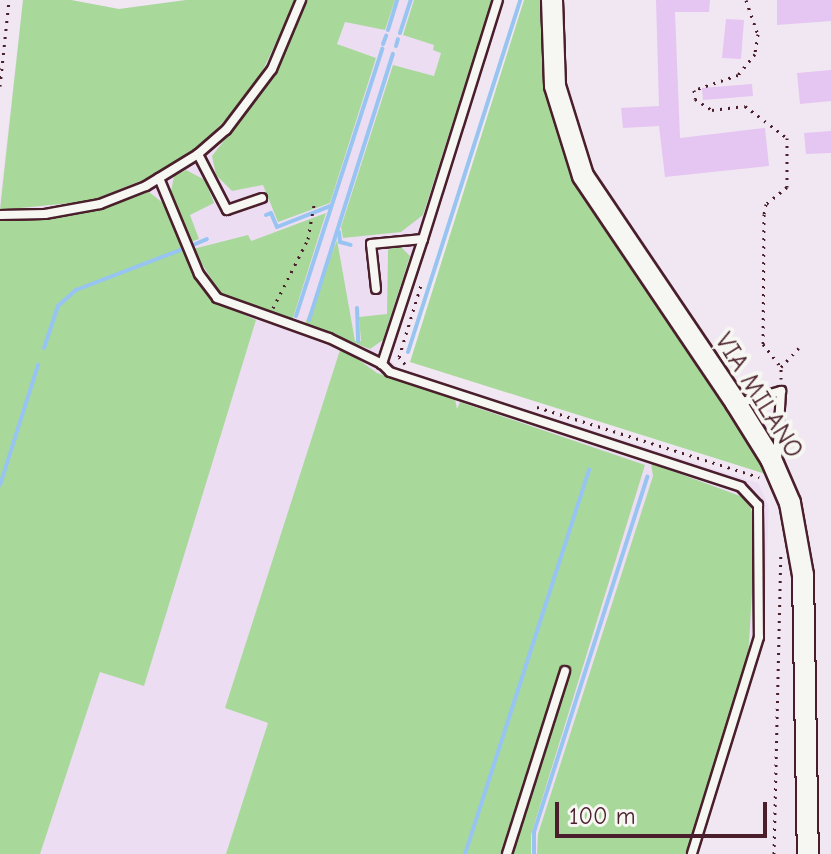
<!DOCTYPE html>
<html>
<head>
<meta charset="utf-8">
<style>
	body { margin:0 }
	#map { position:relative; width:831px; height:854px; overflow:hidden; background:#f1e7f2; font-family:"Comic Neue",sans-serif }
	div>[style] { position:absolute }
	.built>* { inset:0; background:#edddf2 }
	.green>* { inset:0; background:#a8d99b }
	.stream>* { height:4px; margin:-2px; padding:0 2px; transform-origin:2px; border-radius:2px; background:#97c4f1 }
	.building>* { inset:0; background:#e5c5f1 }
	.path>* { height:3px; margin-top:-1.5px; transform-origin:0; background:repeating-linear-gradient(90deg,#4a1f2b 0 2px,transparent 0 8px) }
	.roads { filter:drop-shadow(2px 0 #4a1f2b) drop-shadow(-2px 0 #4a1f2b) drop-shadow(0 2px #4a1f2b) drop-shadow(0 -2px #4a1f2b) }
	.service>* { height:8px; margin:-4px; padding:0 4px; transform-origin:4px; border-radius:4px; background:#f6f6f2 }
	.tertiary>* { height:20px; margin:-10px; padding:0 10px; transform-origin:10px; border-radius:10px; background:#f6f6f2 }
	span { translate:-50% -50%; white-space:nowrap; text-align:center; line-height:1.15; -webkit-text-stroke:8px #f6f6f2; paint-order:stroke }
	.street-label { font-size:26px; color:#4a1f2b }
	.scale { position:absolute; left:555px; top:802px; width:212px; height:36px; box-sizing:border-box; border:4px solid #4a1f2b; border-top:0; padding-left:10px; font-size:24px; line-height:28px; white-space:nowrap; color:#4a1f2b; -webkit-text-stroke:6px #f6f6f2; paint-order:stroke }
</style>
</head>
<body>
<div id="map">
	<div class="built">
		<i style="clip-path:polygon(23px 0,71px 0,119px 9px,186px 0,503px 0,390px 360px,398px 368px,758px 483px,769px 507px,763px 646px,698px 854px,0 854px,0 200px)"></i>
	</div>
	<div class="green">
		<i style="clip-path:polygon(23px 0,71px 0,119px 9px,186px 0,296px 0,253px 91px,199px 147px,150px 177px,91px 201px,0 210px)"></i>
		<i style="clip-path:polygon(306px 0,395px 0,385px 30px,345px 22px,337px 44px,376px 58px,330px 203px,278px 222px,263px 185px,232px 191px,216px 175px,212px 156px,276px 74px)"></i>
		<i style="clip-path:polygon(414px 0,492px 0,423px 215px,401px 232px,343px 238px,341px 227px,393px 65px,434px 76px,441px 53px,433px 50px,434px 45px,403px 35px)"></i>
		<i style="clip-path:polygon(524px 0,548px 0,560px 129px,769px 475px,410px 362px)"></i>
		<i style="clip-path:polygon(186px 170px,205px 180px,214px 203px,190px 215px,199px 239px,191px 242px,171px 192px,174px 176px)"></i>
		<i style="clip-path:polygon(149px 192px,168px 207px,211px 300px,256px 320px,144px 686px,100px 672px,40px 854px,0 854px,0 221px,81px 214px)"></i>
		<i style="clip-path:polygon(326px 213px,292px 321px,222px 297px,193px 249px,248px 235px,251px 241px)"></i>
		<i style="clip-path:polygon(337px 240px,355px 341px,361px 341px,359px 317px,387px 314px,388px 250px,399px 245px,410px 256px,383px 340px,370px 349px,305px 324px)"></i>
		<i style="clip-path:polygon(341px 347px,377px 373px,455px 399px,457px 409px,460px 402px,645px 465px,531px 835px,531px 854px,511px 854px,570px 671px,563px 668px,500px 854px,226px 854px,268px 723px,225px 708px)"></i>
		<i style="clip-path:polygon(651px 463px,748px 499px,756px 526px,748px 659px,686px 854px,537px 854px,538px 834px,653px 476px)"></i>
	</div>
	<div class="stream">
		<i style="left:388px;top:30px;width:31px;rotate:-73deg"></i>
		<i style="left:400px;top:33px;width:35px;rotate:-72deg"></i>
		<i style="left:383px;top:44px;width:9px;rotate:-69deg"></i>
		<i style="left:396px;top:46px;width:7px;rotate:-74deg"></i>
		<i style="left:266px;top:215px;width:5px;rotate:-22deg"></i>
		<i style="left:271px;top:213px;width:15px;rotate:67deg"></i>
		<i style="left:277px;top:227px;width:57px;rotate:-21.6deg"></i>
		<i style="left:339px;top:232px;width:10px;rotate:84deg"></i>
		<i style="left:340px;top:242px;width:11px;rotate:15deg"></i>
		<i style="left:193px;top:245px;width:15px;rotate:-23deg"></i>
		<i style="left:357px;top:308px;width:33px;rotate:88deg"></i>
		<i style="left:296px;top:316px;width:281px;rotate:-72.1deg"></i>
		<i style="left:309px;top:320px;width:279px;rotate:-72.5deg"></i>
		<i style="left:44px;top:348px;width:44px;rotate:-71.6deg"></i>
		<i style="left:58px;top:306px;width:24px;rotate:-42deg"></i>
		<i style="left:76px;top:290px;width:115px;rotate:-21deg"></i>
		<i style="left:408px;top:352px;width:369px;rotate:-72.3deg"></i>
		<i style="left:0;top:485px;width:126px;rotate:-72.4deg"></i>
		<i style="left:465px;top:854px;width:404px;rotate:-72.1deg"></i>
		<i style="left:534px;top:854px;width:22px;rotate:-90deg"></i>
		<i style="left:534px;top:832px;width:373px;rotate:-72.3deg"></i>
	</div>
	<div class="building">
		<i style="clip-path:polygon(656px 0,710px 0,709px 12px,675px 12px,680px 138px,765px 128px,769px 166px,665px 177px,659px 126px,623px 128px,621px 108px,659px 106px)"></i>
		<i style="clip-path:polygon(777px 0,831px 0,831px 21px,777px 25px)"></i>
		<i style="clip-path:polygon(726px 19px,744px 20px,741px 59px,722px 58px)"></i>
		<i style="clip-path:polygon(831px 70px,831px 101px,800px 104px,797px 73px)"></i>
		<i style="clip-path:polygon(752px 84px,753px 96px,703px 100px,702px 88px)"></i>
		<i style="clip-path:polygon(831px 131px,831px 153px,806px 154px,804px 133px)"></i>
	</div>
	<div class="path">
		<i style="left:746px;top:0;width:36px;rotate:71deg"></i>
		<i style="left:758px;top:34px;width:20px;rotate:99deg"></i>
		<i style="left:755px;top:54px;width:27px;rotate:129deg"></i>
		<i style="left:738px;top:75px;width:46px;rotate:161.2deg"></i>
		<i style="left:694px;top:90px;width:9px;rotate:84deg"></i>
		<i style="left:695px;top:99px;width:20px;rotate:33deg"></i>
		<i style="left:712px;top:110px;width:33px;rotate:-7deg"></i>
		<i style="left:745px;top:106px;width:53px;rotate:37.3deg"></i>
		<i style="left:787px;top:138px;width:49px;rotate:90deg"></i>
		<i style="left:787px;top:187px;width:27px;rotate:141deg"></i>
		<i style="left:766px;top:204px;width:10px;rotate:101deg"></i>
		<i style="left:764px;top:214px;width:130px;rotate:90.4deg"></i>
		<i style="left:763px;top:344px;width:29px;rotate:52deg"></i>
		<i style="left:0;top:86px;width:86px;rotate:-84deg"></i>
		<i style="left:273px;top:308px;width:77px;rotate:-63.1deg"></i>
		<i style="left:308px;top:239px;width:39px;rotate:-80deg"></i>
		<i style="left:405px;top:364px;width:9px;rotate:-131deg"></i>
		<i style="left:399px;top:357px;width:78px;rotate:-73deg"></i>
		<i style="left:781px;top:379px;width:12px;rotate:-90deg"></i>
		<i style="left:781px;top:367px;width:26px;rotate:-47deg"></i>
		<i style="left:537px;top:407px;width:233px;rotate:17.5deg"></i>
		<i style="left:774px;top:854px;width:300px;rotate:-88.7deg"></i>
	</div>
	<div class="roads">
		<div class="service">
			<i style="left:159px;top:178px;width:104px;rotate:67.4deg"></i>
			<i style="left:199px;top:274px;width:30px;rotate:53deg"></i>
			<i style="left:217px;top:298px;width:119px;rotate:19.7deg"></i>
			<i style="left:329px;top:338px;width:59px;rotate:26.1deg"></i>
			<i style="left:262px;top:198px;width:37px;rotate:161deg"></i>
			<i style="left:227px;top:210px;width:63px;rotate:-117.4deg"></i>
			<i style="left:198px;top:154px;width:37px;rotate:-41deg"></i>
			<i style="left:226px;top:130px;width:76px;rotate:-53deg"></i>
			<i style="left:272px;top:69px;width:75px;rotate:-67.2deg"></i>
			<i style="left:0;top:215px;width:45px;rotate:-1.3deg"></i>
			<i style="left:45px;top:214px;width:56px;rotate:-10.3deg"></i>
			<i style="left:100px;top:204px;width:49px;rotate:-21.4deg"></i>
			<i style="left:146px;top:186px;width:61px;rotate:-31.6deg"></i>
			<i style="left:423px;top:239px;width:250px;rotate:-72.6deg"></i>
			<i style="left:376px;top:289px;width:45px;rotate:-96.3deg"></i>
			<i style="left:371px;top:244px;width:52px;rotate:-5.5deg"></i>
			<i style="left:423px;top:239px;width:132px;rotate:108.2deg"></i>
			<i style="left:382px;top:364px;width:11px;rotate:45deg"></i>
			<i style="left:390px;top:372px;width:369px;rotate:18.1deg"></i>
			<i style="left:741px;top:487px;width:25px;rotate:47deg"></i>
			<i style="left:758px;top:505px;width:132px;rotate:89.6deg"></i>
			<i style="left:759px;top:637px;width:227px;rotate:107.2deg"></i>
			<i style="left:739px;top:403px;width:44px;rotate:-15.9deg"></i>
			<i style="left:781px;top:391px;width:70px;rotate:93.3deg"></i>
			<i style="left:507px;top:854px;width:192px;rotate:-72.4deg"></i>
		</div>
		<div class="tertiary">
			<i style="left:552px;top:0;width:86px;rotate:88deg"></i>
			<i style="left:555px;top:86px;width:94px;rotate:72.7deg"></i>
			<i style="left:583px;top:176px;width:274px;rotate:56deg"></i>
			<i style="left:736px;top:403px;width:66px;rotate:58deg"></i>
			<i style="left:771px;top:459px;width:48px;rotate:66.6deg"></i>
			<i style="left:790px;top:503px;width:73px;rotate:79.8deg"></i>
			<i style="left:803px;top:575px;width:279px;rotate:89deg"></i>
		</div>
	</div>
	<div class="street-label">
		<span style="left:758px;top:396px;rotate:58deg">VIA MILANO</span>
	</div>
	<div class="scale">100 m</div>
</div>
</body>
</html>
